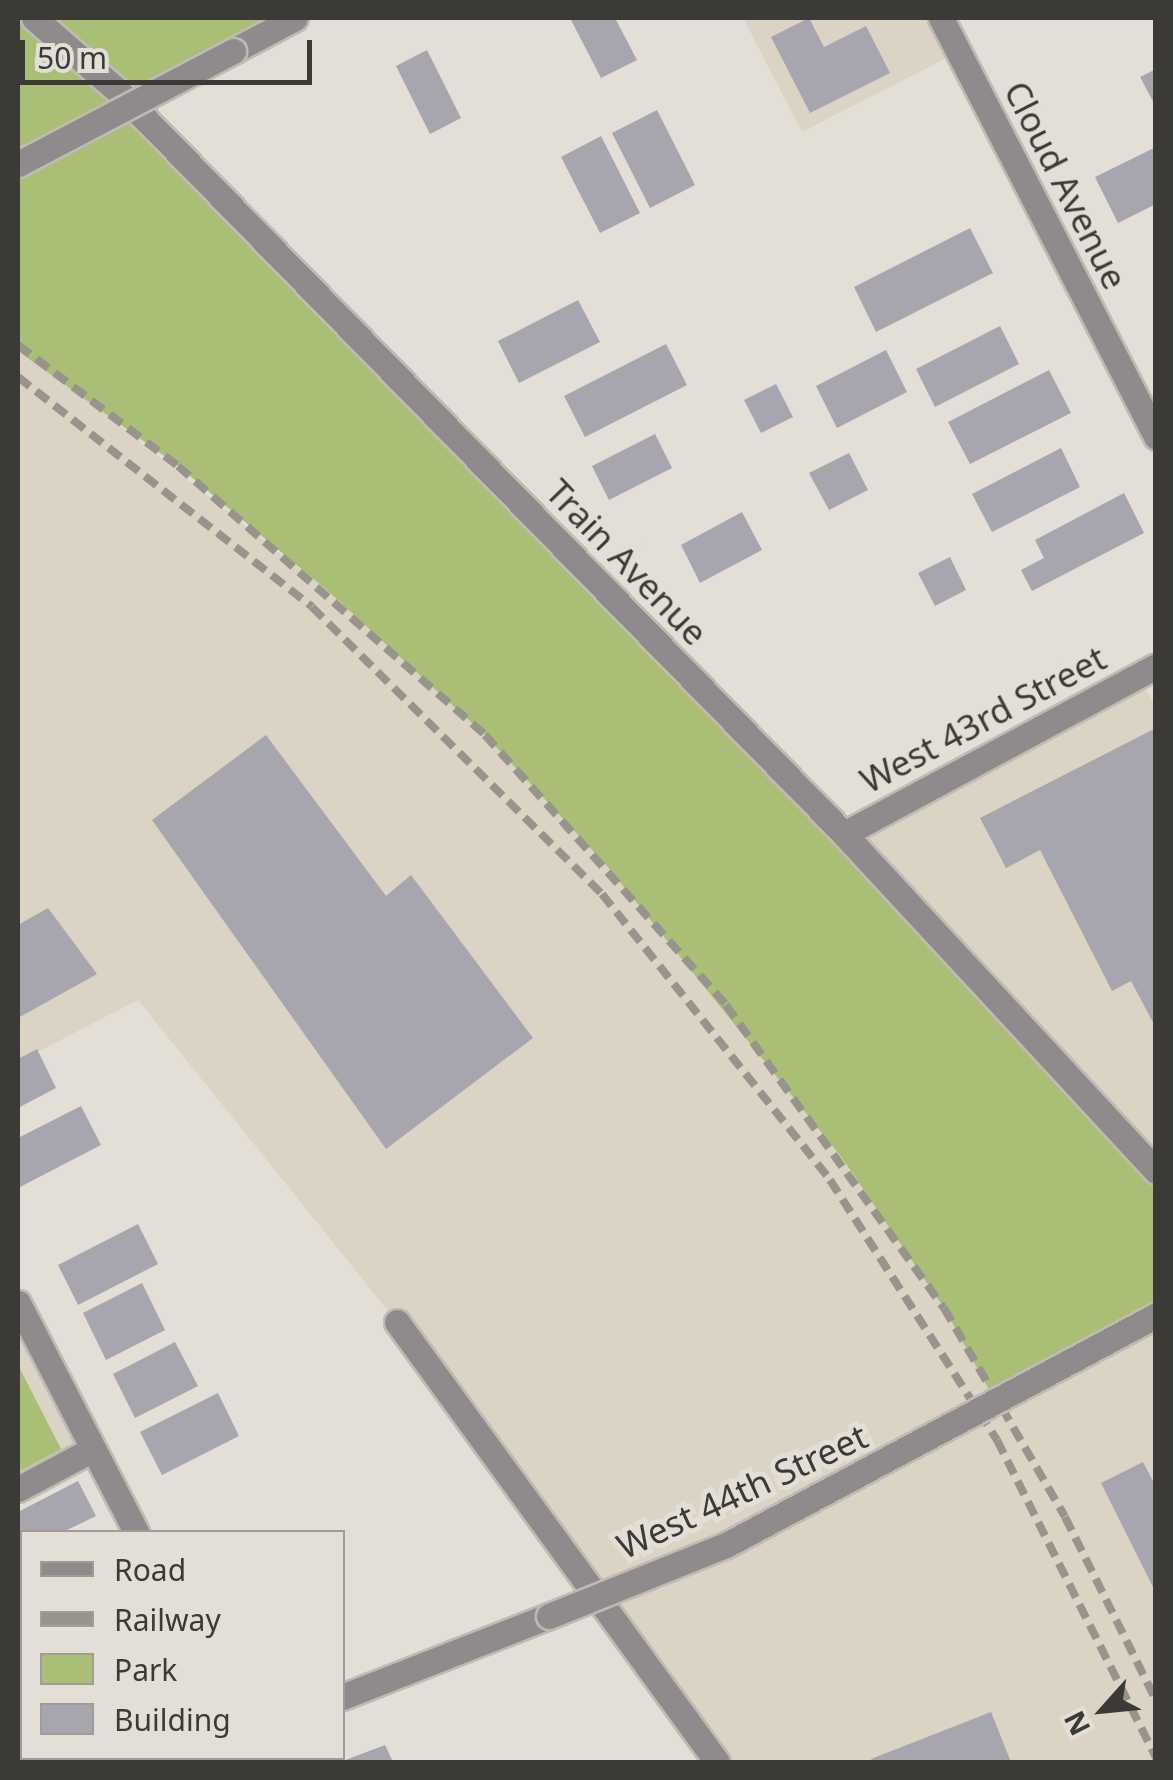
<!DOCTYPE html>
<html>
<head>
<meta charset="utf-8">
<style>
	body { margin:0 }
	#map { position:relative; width:1173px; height:1780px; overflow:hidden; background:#e4dfd6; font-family:"Noto Sans",sans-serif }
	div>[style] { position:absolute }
	.built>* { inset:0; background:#dbd3c3 }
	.green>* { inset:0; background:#a8bf75 }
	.building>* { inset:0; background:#a7a5ae }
	.roads { filter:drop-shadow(2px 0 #bfbbb3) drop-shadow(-2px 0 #bfbbb3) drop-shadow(0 2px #bfbbb3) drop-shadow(0 -2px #bfbbb3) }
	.minor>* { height:25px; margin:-12.5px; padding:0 12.5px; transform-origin:12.5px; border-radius:12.5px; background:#8f8a8b }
	.rail>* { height:8px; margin-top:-4px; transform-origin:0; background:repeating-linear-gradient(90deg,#98948d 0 15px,transparent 0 23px) }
	.bridges { filter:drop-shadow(2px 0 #bfbbb3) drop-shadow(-2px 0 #bfbbb3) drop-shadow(0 2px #bfbbb3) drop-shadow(0 -2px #bfbbb3) }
	.minor-bridge>* { height:25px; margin:-12.5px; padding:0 12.5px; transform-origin:12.5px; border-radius:12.5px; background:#8f8a8b }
	span { translate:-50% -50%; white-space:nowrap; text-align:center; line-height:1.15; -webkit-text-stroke:10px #e4dfd6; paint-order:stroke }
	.street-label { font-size:35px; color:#3c3a36 }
	.frame { position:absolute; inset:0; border:20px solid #3c3a36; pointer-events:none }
	.legend { position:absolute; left:20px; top:1530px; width:325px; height:230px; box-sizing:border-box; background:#e4dfd6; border:2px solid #a19d96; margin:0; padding:12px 18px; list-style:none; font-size:30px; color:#3c3a36 }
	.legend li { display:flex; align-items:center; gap:20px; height:50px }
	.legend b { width:50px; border:2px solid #a19d96 }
	.north { position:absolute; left:1053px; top:1660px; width:100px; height:100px; -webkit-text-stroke:8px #e4dfd6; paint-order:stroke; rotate:243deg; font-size:28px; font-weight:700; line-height:40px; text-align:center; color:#3c3a36 }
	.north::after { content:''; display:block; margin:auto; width:35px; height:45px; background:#3c3a36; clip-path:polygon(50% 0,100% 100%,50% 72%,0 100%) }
	.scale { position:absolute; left:20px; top:40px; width:292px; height:45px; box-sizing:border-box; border:5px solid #3c3a36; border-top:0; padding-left:12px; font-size:30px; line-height:35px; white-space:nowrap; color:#3c3a36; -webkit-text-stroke:8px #e4dfd6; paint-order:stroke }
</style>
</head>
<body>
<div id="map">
	<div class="built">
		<i style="clip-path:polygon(743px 18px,941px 18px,958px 52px,802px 132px)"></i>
		<i style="clip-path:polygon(18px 345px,329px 592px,485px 735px,607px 866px,842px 1158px,944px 1308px,997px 1403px,1155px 1315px,1155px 1762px,717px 1762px,397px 1322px,138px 1000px,18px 1062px)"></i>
		<i style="clip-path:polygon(1139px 675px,1156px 708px,1155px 1171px,844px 834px)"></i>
		<i style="clip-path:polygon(18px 1303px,93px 1449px,18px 1490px)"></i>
	</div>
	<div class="green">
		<i style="clip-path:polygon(18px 18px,295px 18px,125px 108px,1155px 1171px,1155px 1315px,997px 1404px,944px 1308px,842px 1158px,607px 866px,485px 735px,329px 592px,178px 466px,18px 351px)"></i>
		<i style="clip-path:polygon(18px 1365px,61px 1449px,18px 1472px)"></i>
	</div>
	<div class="building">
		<i style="clip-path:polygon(570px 18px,615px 18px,637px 60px,601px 78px)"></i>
		<i style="clip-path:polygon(809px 18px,824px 47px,866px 26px,890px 73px,810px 113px,771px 37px)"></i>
		<i style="clip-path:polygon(427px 50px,461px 118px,430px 134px,396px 66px)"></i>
		<i style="clip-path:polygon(1156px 69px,1156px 107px,1140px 77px)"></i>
		<i style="clip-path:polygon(657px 110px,695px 185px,650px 208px,612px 133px)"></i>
		<i style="clip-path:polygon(601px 136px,640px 213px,600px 233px,561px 157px)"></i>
		<i style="clip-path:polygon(1156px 147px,1156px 204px,1118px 223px,1095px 177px)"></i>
		<i style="clip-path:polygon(970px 228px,993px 273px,876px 332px,854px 287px)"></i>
		<i style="clip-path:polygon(578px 300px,600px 342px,519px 383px,498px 341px)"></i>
		<i style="clip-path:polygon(1000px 326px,1019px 364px,935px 407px,916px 369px)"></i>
		<i style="clip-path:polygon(666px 344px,687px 385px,585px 437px,564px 396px)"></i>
		<i style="clip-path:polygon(886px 350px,907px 392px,837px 428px,816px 386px)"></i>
		<i style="clip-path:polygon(1049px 370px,1071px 413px,970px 464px,948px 422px)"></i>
		<i style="clip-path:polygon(776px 384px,793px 417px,761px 433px,744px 400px)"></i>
		<i style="clip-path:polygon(655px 434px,672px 468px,609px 500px,592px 466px)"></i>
		<i style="clip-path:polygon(1061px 448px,1080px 487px,992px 532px,972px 494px)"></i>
		<i style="clip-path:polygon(849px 453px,868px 490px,829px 510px,809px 473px)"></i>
		<i style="clip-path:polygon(1124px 493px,1144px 533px,1032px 591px,1021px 570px,1044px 558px,1035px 540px)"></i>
		<i style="clip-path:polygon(742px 512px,762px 550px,700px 583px,681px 545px)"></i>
		<i style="clip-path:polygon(950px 557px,966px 590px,935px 606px,918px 573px)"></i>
		<i style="clip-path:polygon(1156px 728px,1156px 1028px,1131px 981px,1112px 991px,1040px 850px,1006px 868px,980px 818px)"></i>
		<i style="clip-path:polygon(266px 735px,386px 896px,411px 875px,533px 1038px,386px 1149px,152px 820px)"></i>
		<i style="clip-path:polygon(48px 908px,97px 974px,18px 1018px,18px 925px)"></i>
		<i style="clip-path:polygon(37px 1049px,56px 1088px,18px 1108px,18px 1059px)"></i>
		<i style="clip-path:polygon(81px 1106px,101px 1145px,18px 1188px,18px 1138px)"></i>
		<i style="clip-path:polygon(138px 1224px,158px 1264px,78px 1305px,58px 1265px)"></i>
		<i style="clip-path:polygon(142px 1283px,165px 1330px,106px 1360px,83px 1313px)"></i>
		<i style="clip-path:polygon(175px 1342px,198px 1386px,135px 1418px,113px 1374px)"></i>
		<i style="clip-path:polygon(218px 1393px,239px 1436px,162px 1475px,140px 1432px)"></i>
		<i style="clip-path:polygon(1143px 1462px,1156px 1487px,1156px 1593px,1101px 1483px)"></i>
		<i style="clip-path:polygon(78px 1481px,96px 1516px,63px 1532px,22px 1532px,22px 1546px,18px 1512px)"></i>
		<i style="clip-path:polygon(991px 1712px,1011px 1762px,873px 1762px,871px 1759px)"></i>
		<i style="clip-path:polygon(385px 1745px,393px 1762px,340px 1762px)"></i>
	</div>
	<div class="roads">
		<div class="minor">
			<i style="left:34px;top:18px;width:113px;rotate:41deg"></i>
			<i style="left:119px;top:92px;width:1037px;rotate:45.66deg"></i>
			<i style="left:844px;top:834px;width:459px;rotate:47.2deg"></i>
			<i style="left:941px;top:18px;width:471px;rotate:62.8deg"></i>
			<i style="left:233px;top:51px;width:70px;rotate:-28deg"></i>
			<i style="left:844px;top:834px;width:354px;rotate:-28.3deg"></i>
			<i style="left:18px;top:1303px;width:258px;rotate:62.7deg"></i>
			<i style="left:397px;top:1322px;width:544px;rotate:53.97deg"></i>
			<i style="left:18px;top:1489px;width:85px;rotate:-28.1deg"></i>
			<i style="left:342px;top:1697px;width:222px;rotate:-21.4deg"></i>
			<i style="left:251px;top:1758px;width:4px;rotate:63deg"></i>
			<i style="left:188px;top:1762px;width:11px;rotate:-22deg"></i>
		</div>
	</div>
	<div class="rail">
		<i style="left:18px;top:345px;width:201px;rotate:37.1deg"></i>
		<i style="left:178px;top:466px;width:408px;rotate:41.2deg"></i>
		<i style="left:485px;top:735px;width:362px;rotate:48.2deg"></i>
		<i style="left:726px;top:1005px;width:373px;rotate:54.3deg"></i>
		<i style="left:944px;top:1308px;width:241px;rotate:59.9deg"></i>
		<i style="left:1065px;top:1517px;width:204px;rotate:63.6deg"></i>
		<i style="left:18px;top:377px;width:373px;rotate:38deg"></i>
		<i style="left:312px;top:607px;width:408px;rotate:44.7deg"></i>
		<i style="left:602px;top:894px;width:366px;rotate:51.4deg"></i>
		<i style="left:830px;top:1180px;width:309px;rotate:57.3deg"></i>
		<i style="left:997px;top:1440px;width:356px;rotate:63.4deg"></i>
	</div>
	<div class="bridges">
		<div class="minor-bridge">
			<i style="left:18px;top:164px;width:243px;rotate:-27.7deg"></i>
			<i style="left:549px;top:1616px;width:191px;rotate:-21.9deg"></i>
			<i style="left:726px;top:1545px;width:488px;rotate:-28.1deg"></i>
		</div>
	</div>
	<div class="street-label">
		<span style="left:1066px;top:185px;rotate:63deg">Cloud Avenue</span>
		<span style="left:627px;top:562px;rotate:46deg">Train Avenue</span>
		<span style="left:983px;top:719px;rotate:-28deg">West 43rd Street</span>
		<span style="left:742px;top:1491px;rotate:-25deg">West 44th Street</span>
	</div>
	<div class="frame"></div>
	<ul class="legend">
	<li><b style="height:12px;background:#8f8a8b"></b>Road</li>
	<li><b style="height:12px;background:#98948d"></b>Railway</li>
	<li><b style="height:28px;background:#a8bf75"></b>Park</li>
	<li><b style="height:28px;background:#a7a5ae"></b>Building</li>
	</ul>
	<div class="north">N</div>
	<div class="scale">50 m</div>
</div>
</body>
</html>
